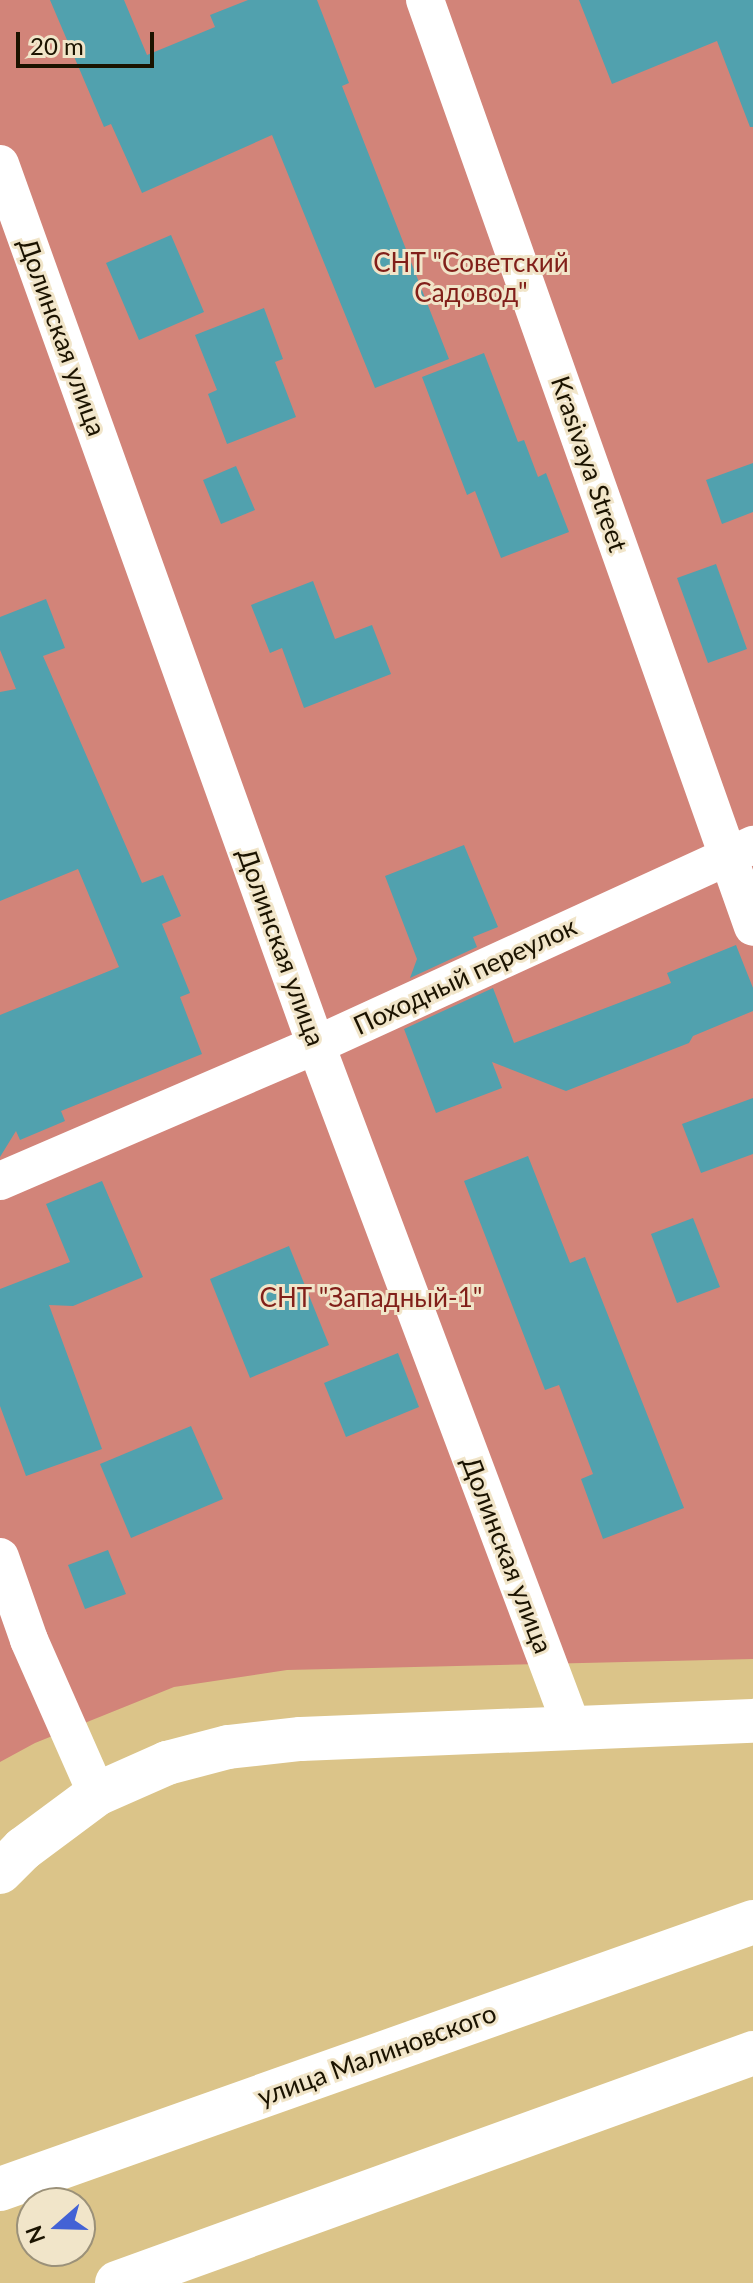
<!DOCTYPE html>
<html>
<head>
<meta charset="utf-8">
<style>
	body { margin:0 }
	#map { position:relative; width:753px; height:2283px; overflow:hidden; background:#dbc489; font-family:Lato,sans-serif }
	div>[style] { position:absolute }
	.green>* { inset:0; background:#d28479 }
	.building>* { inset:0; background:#51a1ae }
	.minor>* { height:38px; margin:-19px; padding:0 19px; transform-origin:19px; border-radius:19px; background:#fff }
	.trunk>* { height:44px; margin:-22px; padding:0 22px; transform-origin:22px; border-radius:22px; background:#fff }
	span { translate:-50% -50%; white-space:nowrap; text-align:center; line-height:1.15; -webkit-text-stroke:6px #f1e5c9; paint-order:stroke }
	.park-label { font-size:26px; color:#811f19 }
	.street-label { font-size:26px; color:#1b1300 }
	.north { position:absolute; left:16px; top:2187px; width:80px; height:80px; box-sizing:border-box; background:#f1e5c9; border:2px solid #9b9179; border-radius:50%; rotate:250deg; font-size:22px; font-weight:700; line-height:32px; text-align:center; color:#1b1300 }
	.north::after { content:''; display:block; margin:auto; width:28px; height:36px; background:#4362d5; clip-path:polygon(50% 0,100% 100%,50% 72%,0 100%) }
	.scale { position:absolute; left:16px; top:32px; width:138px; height:36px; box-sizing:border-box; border:4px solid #1b1300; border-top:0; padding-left:10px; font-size:24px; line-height:28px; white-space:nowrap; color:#1b1300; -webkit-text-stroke:6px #f1e5c9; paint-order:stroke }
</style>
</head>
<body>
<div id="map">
	<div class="green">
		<i style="clip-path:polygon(0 0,753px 0,753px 1659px,287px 1670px,174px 1687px,35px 1743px,0 1762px)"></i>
	</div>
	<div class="building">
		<i style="clip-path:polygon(50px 0,124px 0,147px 55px,215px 27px,210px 15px,248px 0,317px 0,349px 83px,342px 86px,449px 359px,375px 388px,272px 135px,142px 193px,111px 124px,104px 127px)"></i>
		<i style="clip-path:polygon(579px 0,753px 0,753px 127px,750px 127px,717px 41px,612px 84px)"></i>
		<i style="clip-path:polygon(171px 235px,204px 312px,139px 340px,106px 263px)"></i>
		<i style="clip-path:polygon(264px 308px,283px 359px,275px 362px,296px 417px,227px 444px,208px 394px,217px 390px,195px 335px)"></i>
		<i style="clip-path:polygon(484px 353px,518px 442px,524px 440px,538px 477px,546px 473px,569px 532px,501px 558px,475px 491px,467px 495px,422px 377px)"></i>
		<i style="clip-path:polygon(753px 463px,753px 512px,722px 524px,706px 480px)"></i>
		<i style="clip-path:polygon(236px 466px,255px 510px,221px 524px,203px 480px)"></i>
		<i style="clip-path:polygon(716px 564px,747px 649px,708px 663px,677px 578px)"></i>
		<i style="clip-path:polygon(313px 581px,335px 639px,372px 625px,391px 674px,304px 708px,282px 648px,270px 653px,251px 605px)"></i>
		<i style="clip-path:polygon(46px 599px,65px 648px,43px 656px,142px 883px,163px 875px,181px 916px,162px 924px,190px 993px,180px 997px,202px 1054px,61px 1111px,65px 1121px,20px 1140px,16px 1131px,0 1157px,0 1015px,119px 967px,78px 869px,0 901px,0 692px,16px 689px,0 650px,0 617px)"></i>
		<i style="clip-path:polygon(464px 845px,498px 927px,473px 937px,477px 947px,410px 978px,417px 959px,385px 876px)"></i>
		<i style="clip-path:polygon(736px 945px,753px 988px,753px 1011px,693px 1036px,689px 1043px,566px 1091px,492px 1062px,502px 1088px,436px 1113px,404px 1029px,493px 988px,514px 1043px,671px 983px,667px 973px)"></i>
		<i style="clip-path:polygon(753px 1098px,753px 1154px,701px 1173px,682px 1124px)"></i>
		<i style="clip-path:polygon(528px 1156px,570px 1263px,585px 1257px,684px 1508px,603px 1539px,581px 1479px,593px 1474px,559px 1385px,545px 1390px,464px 1181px)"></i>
		<i style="clip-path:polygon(102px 1181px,143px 1277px,73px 1306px,49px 1305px,102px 1449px,26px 1476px,0 1406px,0 1289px,70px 1262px,46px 1204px)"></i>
		<i style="clip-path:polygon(693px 1218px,720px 1287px,677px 1303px,651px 1234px)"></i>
		<i style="clip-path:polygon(289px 1246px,329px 1345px,250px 1378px,210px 1279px)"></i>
		<i style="clip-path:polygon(398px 1353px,419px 1407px,346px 1437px,324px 1383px)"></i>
		<i style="clip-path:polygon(191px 1426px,223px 1499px,131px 1538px,100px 1464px)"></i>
		<i style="clip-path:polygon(108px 1550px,126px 1594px,85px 1609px,68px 1565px)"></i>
	</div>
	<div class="minor">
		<i style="left:425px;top:0;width:983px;rotate:70.51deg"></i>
		<i style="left:0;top:164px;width:936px;rotate:70.27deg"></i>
		<i style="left:316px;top:1045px;width:728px;rotate:69.43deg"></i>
		<i style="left:0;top:1181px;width:344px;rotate:-23.3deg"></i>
		<i style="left:316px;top:1045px;width:481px;rotate:-24.6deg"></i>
		<i style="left:0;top:1557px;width:88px;rotate:70.7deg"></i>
		<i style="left:29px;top:1640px;width:168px;rotate:66.2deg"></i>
	</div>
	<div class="trunk">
		<i style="left:0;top:1872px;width:33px;rotate:-45deg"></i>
		<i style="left:23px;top:1849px;width:92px;rotate:-36.6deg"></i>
		<i style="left:97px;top:1794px;width:77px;rotate:-23.9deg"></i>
		<i style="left:167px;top:1763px;width:63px;rotate:-14.7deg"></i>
		<i style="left:228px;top:1747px;width:73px;rotate:-6.3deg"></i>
		<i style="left:301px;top:1739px;width:452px;rotate:-2.3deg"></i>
		<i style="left:0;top:2189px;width:799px;rotate:-19.52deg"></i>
		<i style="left:117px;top:2283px;width:676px;rotate:-19.88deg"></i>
	</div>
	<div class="park-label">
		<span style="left:471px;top:278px">СНТ "Советский<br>Садовод"</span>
		<span style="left:371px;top:1298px">СНТ "Западный-1"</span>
	</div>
	<div class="street-label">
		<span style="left:62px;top:337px;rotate:70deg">Долинская улица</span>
		<span style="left:589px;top:464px;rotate:71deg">Krasivaya Street</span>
		<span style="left:281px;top:947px;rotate:70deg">Долинская улица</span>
		<span style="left:465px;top:976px;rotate:-25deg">Походный переулок</span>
		<span style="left:507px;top:1555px;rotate:69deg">Долинская улица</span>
		<span style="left:377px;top:2055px;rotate:-20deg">улица Малиновского</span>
	</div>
	<div class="north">N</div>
	<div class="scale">20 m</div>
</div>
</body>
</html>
